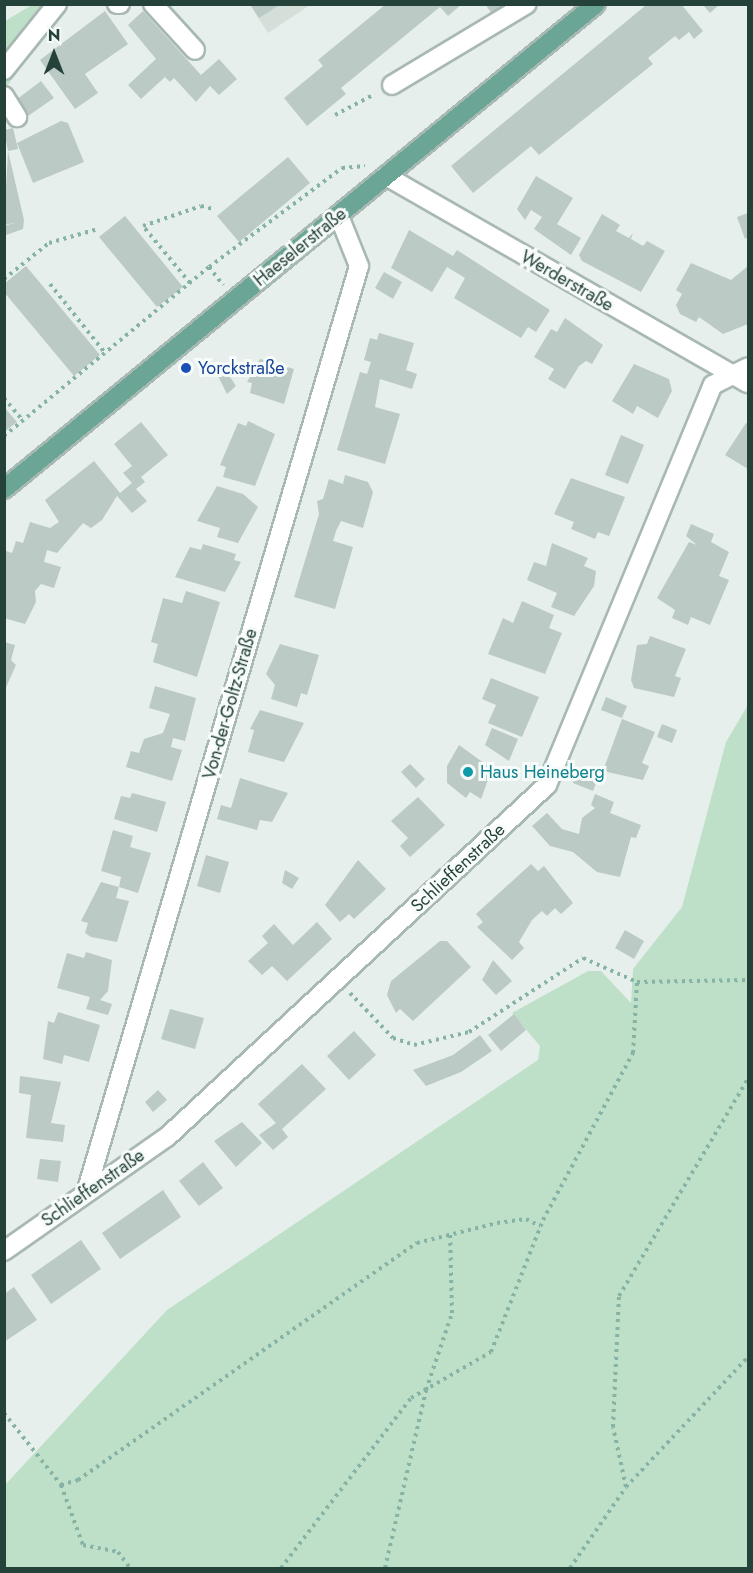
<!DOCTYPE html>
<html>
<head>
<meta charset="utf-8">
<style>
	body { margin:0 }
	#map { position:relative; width:753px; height:1573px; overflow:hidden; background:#e6efeb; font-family:Jost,sans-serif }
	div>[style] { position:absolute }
	.built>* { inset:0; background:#d4dfda }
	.green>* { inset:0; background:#bfe0c8 }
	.building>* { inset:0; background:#bbcac4 }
	.path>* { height:4px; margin-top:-2px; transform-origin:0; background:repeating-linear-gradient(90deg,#86b3a5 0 3px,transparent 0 7.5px) }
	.roads { filter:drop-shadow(2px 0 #a8b8b2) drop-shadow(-2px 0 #a8b8b2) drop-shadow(0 2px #a8b8b2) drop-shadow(0 -2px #a8b8b2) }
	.minor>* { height:18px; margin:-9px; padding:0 9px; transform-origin:9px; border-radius:9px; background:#fff }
	.major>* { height:18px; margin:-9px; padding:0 9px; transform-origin:9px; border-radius:9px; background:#6aa596 }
	.dots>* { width:16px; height:16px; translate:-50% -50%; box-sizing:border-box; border:3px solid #f7fbf9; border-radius:50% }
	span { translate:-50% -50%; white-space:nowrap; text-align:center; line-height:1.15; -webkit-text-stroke:6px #f7fbf9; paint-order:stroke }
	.street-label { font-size:18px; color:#24423a }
	.transit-label { font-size:18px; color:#164399 }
	.left { translate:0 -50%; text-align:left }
	.culture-label { font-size:18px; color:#0d838f }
	.frame { position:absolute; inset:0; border:6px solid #24423a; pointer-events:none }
	.north { position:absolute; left:24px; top:24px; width:60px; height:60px; -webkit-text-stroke:4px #f7fbf9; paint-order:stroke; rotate:0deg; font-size:16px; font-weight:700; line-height:24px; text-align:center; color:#24423a }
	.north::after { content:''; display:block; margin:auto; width:21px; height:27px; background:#24423a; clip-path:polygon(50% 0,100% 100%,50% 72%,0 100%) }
</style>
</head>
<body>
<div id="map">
	<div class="built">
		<i style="clip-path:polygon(250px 5px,310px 5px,268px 33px)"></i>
	</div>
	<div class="green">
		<i style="clip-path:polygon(32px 5px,65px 5px,5px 89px,5px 21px)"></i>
		<i style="clip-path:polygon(748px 705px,748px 1568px,5px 1568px,4px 1486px,167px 1310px,538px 1060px,540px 1046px,512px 1013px,588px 971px,601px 971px,631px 1003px,633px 969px,682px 907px,726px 742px)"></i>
	</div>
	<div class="building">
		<i style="clip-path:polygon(250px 4px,281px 4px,259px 18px)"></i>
		<i style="clip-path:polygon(386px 4px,462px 4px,448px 16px,440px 7px,341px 88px,346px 94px,307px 126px,284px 98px,323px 66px,318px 60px)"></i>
		<i style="clip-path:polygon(485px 4px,506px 4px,493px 15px)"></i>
		<i style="clip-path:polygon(681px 4px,703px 31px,694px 39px,689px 32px,679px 40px,675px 36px,648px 58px,653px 64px,539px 155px,531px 146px,473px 193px,451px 166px,645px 6px)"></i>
		<i style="clip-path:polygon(702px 4px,720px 4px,710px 13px)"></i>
		<i style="clip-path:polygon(105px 11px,128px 44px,85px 74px,98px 93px,75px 109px,40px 60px)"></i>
		<i style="clip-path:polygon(143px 11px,201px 75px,219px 59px,237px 79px,219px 95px,210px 86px,196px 102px,174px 78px,170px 82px,165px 77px,141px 99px,128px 85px,156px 59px,128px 25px)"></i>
		<i style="clip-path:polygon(41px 81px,54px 98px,28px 116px,16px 100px)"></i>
		<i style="clip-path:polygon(61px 121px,68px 123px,84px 162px,33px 183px,17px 143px)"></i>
		<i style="clip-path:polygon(13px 128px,18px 149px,8px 151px,4px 130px)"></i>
		<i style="clip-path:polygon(8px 151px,24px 220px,23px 229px,6px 235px,4px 226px,18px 222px,4px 225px)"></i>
		<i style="clip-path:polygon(288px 157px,310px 183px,239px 242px,217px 216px)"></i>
		<i style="clip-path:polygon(536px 176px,573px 198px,557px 224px,581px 238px,571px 255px,534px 229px,542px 217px,531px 210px,525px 220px,517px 209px)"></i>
		<i style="clip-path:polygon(748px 213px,748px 237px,745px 239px,737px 217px)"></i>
		<i style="clip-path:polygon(602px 214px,620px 225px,616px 231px,629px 238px,633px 233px,631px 239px,643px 246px,647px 241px,665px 251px,641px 292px,582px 261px,579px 255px)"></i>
		<i style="clip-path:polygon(125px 216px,183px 287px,157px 307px,99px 237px)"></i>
		<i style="clip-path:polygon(409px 230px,453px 256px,457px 250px,550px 310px,536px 332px,528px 327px,521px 338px,454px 298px,465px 278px,447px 267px,432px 292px,391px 268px)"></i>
		<i style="clip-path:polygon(691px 263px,731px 280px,748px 266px,748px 324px,723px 334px,699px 317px,696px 322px,680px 314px,676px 305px,682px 294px,676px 290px)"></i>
		<i style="clip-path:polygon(26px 266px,100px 355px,74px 376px,4px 292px,4px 284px)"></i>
		<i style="clip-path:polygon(384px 272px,402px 282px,393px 299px,375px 288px)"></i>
		<i style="clip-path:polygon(565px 318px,603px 345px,592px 364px,586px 361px,579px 366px,565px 389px,548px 379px,554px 369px,534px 357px,551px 329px,557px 332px)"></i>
		<i style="clip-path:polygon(379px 333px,414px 343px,406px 370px,417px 374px,412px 389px,380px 379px,375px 407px,400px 414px,385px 464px,337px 450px,360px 372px,367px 374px,371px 362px,364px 360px,370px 338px,377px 340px)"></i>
		<i style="clip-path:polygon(260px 359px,294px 369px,284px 404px,250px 393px,252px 383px,247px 382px)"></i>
		<i style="clip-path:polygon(634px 364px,669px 379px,672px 391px,658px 418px,637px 406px,633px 414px,612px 401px)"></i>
		<i style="clip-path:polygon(226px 371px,236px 386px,227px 394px,217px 374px)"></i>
		<i style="clip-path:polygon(4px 407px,17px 422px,4px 432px)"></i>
		<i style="clip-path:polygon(248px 421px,275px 434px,255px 486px,223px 477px,226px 467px,220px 465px,238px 423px,246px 426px)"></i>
		<i style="clip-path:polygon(141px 422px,168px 455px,141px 477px,145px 482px,136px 489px,147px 501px,132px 513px,117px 496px,102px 520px,91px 528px,83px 523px,57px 553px,47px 550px,44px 562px,61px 567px,54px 588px,41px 584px,35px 591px,36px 602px,25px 624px,4px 618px,6px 551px,12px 553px,16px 541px,23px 543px,30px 522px,50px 528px,59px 522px,45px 500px,94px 461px,120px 493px,132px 483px,123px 473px,132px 466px,114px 444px)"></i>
		<i style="clip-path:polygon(746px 423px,748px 424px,748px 469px,725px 455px)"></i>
		<i style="clip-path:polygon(621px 435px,644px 445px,628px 484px,605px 475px)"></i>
		<i style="clip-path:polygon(345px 475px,368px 482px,373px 492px,363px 528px,341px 521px,336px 531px,333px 541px,353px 547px,335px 609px,294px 597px,319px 514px,317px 501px,323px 499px,329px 479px,343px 484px)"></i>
		<i style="clip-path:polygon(571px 478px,625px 497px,609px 536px,598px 532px,595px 539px,571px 529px,574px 522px,554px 514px)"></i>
		<i style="clip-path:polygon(217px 486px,243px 494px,258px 507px,238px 543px,217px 537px,220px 528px,197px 521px)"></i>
		<i style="clip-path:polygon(691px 524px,714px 534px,711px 542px,729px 552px,719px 576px,729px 580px,710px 625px,691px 617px,688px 625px,672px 618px,675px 610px,657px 598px,689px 542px,697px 545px,686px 536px)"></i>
		<i style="clip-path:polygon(552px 543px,588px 558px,584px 566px,596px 571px,594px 586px,574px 616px,551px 607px,557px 593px,527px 580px,534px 562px,546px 566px)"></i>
		<i style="clip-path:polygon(203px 544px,236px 554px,234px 560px,241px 562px,225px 592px,175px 577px,190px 547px,201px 550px)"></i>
		<i style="clip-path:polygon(186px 591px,220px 602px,197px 677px,153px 662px,158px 644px,151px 642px,163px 598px,182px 603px)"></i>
		<i style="clip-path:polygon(522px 601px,554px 615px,549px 628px,562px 633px,545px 674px,488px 654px,503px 618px,513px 623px)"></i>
		<i style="clip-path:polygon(650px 636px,686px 649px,675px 676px,681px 678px,674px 697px,634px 688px,631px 680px,637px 645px,647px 644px)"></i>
		<i style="clip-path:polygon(4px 642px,15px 645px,11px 660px,16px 665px,4px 692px)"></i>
		<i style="clip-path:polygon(280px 644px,319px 655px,307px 695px,301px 693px,297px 707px,271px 699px,275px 685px,266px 674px)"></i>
		<i style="clip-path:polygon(491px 678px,539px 697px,522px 737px,488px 723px,496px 705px,482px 699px)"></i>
		<i style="clip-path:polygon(155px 686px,196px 698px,185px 741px,173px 738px,171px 747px,182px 750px,172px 781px,126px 767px,131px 751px,139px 753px,144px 739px,163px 733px,170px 714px,149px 708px)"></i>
		<i style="clip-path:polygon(606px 697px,627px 706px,622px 718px,601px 710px)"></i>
		<i style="clip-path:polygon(260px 710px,304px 723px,284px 762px,248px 752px,254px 730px,250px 729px)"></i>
		<i style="clip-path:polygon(622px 719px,655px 732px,642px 763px,649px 766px,643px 780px,603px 771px)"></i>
		<i style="clip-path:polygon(662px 724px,677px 730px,672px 743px,657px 737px)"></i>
		<i style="clip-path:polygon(492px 728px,518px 739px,509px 761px,485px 745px)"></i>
		<i style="clip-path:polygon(459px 745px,492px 769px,481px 799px,470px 792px,466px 798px,447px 783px,447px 766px)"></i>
		<i style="clip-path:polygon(410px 764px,425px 779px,416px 788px,401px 772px)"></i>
		<i style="clip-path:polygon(579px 768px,599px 776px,593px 791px,573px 783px)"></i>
		<i style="clip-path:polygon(240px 778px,288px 793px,272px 822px,260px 820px,257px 830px,217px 819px,221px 805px,231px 808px)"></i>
		<i style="clip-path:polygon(132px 793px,166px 802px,157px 832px,114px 819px,121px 796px,130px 798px)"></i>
		<i style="clip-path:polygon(595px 794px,614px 802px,610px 813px,641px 825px,636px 838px,631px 837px,620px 877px,597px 872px,573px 852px,550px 846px,532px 826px,547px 813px,562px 829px,579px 834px,582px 818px,595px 808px,591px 805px)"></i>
		<i style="clip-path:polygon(418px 797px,445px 825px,410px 857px,400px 846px,408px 838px,391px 821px)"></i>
		<i style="clip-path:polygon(113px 830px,133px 836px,130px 847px,151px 853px,138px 893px,119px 887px,121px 877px,101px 871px)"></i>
		<i style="clip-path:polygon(206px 855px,229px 862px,220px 893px,197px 886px)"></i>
		<i style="clip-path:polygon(358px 860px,386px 889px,354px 919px,349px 914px,340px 922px,325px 905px)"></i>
		<i style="clip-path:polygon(531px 864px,538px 871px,544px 866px,573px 903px,561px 914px,555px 908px,547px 916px,542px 911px,532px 920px,519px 942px,524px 948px,512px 960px,477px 927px,483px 922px,476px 914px)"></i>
		<i style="clip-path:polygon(285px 870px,299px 878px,292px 889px,282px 883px)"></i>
		<i style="clip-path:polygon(101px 882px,119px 887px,116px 898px,129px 901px,117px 942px,91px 937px,85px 933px,88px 923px,81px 921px)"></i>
		<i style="clip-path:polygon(317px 922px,332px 939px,287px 981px,272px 966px,262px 975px,248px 961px,268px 943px,262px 936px,274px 924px,293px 945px)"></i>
		<i style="clip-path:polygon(625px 930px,644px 941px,634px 959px,615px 948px)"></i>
		<i style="clip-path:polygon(440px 941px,447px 941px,471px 967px,413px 1021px,400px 1009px,396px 1013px,387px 995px,391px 981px)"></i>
		<i style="clip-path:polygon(86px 952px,112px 960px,108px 991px,100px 1000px,112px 1004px,108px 1015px,86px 1009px,90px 997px,57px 988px,67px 953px,84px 958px)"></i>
		<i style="clip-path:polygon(493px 960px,512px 981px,496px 995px,482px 980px)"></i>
		<i style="clip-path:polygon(170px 1009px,204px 1018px,195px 1049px,161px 1039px)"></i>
		<i style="clip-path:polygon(58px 1012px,100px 1025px,89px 1062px,64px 1055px,62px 1064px,43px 1059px,48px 1021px,54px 1023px)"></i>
		<i style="clip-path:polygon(514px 1014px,526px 1030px,501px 1051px,488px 1035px)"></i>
		<i style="clip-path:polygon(354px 1031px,376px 1055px,349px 1080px,327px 1056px)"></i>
		<i style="clip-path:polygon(480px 1035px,492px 1051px,461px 1072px,426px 1086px,413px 1070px,453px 1055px)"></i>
		<i style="clip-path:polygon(302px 1064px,326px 1089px,282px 1129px,288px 1137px,273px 1150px,259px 1135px,276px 1123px,258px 1104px)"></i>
		<i style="clip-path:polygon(20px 1076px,61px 1082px,51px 1123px,65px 1125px,63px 1142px,26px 1138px,31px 1095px,19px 1093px)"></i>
		<i style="clip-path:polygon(158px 1090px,167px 1100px,153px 1112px,145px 1102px)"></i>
		<i style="clip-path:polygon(242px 1122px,262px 1143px,236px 1167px,214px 1141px)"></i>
		<i style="clip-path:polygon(40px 1159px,61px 1161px,58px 1182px,37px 1179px)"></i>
		<i style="clip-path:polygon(203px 1162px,223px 1188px,199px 1206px,179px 1181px)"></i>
		<i style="clip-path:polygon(163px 1190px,181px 1217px,120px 1259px,102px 1233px)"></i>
		<i style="clip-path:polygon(81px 1240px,101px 1269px,51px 1304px,31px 1275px)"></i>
		<i style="clip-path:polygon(14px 1287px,37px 1320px,4px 1342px,4px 1294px)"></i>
	</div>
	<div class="path">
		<i style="left:335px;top:115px;width:45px;rotate:-27.7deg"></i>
		<i style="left:209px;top:267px;width:23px;rotate:52deg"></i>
		<i style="left:4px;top:279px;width:58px;rotate:-38.7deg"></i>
		<i style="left:49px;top:243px;width:51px;rotate:-15.9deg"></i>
		<i style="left:190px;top:283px;width:74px;rotate:-129.5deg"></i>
		<i style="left:143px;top:226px;width:61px;rotate:-19deg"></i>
		<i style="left:201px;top:206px;width:12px;rotate:14deg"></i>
		<i style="left:50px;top:284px;width:88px;rotate:51.4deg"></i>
		<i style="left:4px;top:398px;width:30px;rotate:50deg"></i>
		<i style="left:4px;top:436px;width:266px;rotate:-39.5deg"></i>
		<i style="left:209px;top:267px;width:166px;rotate:-36.7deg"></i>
		<i style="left:342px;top:168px;width:23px;rotate:-5deg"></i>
		<i style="left:350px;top:993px;width:62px;rotate:46.3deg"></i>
		<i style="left:393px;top:1038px;width:22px;rotate:18deg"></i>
		<i style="left:414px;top:1045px;width:57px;rotate:-13.3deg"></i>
		<i style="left:469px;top:1032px;width:136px;rotate:-33deg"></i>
		<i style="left:583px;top:958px;width:59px;rotate:24deg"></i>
		<i style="left:637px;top:982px;width:111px;rotate:-1deg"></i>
		<i style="left:4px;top:1413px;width:92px;rotate:51.6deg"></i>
		<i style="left:61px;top:1485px;width:64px;rotate:69.9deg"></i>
		<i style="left:83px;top:1545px;width:36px;rotate:11deg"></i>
		<i style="left:118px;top:1552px;width:20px;rotate:53deg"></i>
		<i style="left:61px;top:1485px;width:18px;rotate:-16deg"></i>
		<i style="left:78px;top:1480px;width:414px;rotate:-35deg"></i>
		<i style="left:417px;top:1243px;width:82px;rotate:-14deg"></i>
		<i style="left:497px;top:1223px;width:29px;rotate:-8deg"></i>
		<i style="left:526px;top:1219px;width:16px;rotate:27deg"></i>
		<i style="left:626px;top:1487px;width:61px;rotate:-102.2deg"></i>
		<i style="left:613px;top:1427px;width:131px;rotate:-87.4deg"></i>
		<i style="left:619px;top:1296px;width:252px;rotate:-59.3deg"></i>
		<i style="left:281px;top:1568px;width:214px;rotate:-52.6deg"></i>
		<i style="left:411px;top:1398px;width:92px;rotate:-29.9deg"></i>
		<i style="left:491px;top:1352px;width:142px;rotate:-68.5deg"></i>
		<i style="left:543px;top:1220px;width:190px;rotate:-61.7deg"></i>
		<i style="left:633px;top:1053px;width:71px;rotate:-86.8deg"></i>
		<i style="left:385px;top:1568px;width:183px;rotate:-77deg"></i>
		<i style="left:426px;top:1390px;width:81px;rotate:-71.3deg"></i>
		<i style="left:452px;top:1313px;width:81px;rotate:-91.4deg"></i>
		<i style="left:570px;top:1568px;width:98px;rotate:-55.3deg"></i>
		<i style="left:626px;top:1487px;width:178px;rotate:-46.8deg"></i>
	</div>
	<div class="roads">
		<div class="minor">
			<i style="left:117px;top:4px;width:3px"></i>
			<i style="left:153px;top:4px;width:62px;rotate:47.6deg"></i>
			<i style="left:4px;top:70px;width:85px;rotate:-51.2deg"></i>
			<i style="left:392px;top:85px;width:157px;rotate:-31deg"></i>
			<i style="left:4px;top:96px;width:25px;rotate:58deg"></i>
			<i style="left:386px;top:176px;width:417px;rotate:29.8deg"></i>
			<i style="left:86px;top:1193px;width:966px;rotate:-73.59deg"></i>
			<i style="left:359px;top:266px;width:54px;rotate:-111.8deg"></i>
			<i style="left:4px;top:1251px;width:199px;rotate:-35deg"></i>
			<i style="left:167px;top:1137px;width:518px;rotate:-42.81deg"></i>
			<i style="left:547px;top:785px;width:433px;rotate:-67.5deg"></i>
			<i style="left:713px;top:385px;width:39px;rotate:-27deg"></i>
		</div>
		<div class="major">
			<i style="left:4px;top:489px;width:765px;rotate:-39.33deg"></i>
		</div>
	</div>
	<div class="dots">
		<i style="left:186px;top:368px;background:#1a4fb4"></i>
		<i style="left:468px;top:772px;background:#0f9aa8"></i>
	</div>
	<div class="street-label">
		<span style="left:300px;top:247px;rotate:-39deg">Haeselerstraße</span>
		<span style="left:567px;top:281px;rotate:30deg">Werderstraße</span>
		<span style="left:230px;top:704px;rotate:-74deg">Von-der-Goltz-Straße</span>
		<span style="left:458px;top:868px;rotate:-43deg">Schlieffenstraße</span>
		<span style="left:93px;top:1188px;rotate:-35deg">Schlieffenstraße</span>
	</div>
	<div class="transit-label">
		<span class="left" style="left:198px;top:368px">Yorckstraße</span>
	</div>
	<div class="culture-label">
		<span class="left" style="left:480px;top:772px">Haus Heineberg</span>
	</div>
	<div class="frame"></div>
	<div class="north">N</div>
</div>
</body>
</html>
